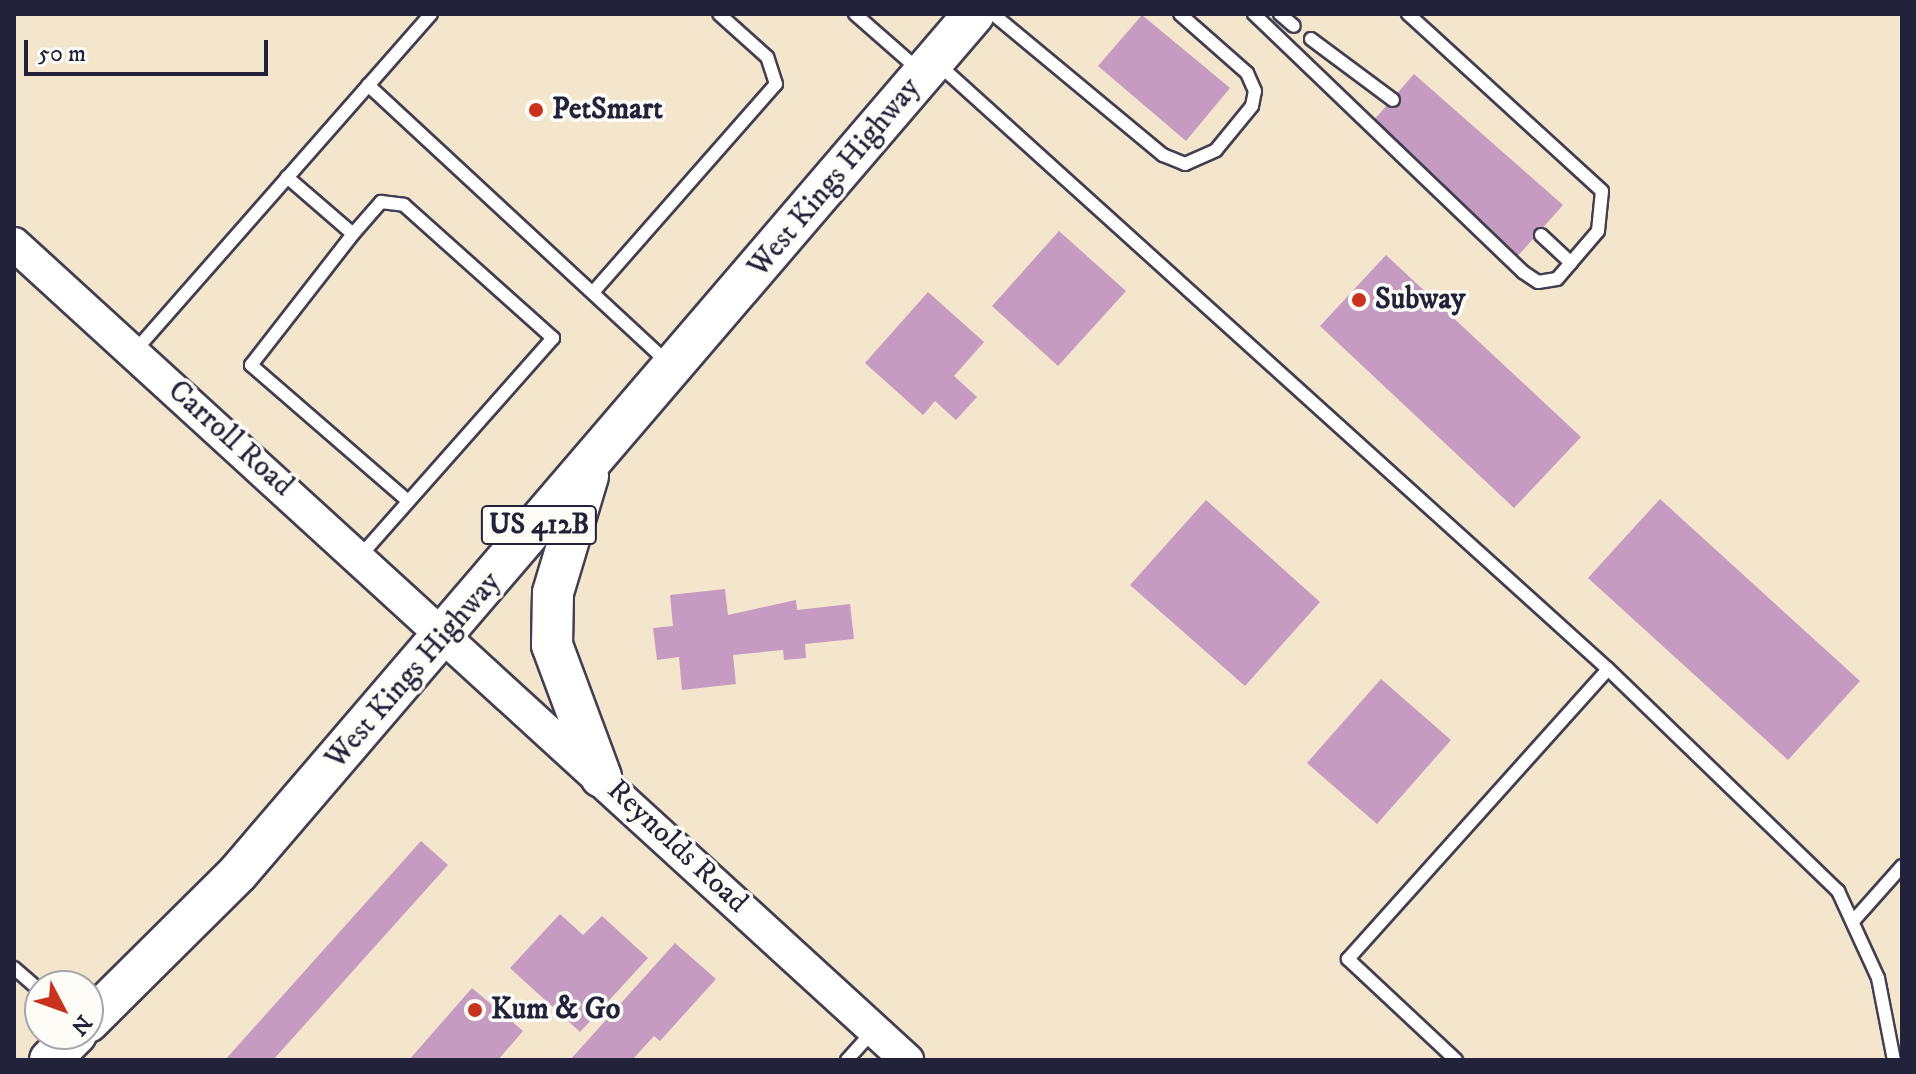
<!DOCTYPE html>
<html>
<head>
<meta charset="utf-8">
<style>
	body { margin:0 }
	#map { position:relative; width:1916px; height:1074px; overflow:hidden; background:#f3e6cd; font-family:"IM FELL DW Pica",serif }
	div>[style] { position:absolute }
	.building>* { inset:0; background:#c59bc1 }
	.roads { filter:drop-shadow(2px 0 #413f51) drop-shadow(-2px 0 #413f51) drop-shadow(0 2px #413f51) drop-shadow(0 -2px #413f51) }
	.service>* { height:12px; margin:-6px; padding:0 6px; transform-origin:6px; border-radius:6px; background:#fff }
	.tertiary>* { height:32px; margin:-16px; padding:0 16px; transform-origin:16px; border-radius:16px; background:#fff }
	.primary>* { height:40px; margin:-20px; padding:0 20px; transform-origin:20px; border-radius:20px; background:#fff }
	.dots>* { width:22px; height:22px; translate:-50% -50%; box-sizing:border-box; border:4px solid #fdfcf7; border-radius:50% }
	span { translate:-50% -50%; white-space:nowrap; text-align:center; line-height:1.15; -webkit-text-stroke:7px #fdfcf7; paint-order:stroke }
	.shield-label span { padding:2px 6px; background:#fdfcf7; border:2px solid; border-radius:6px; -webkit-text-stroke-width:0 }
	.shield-label { font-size:28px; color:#22223b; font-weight:700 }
	.poi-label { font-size:30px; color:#22223b; font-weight:700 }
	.left { translate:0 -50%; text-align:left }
	.street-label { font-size:30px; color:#22223b }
	.frame { position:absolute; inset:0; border:16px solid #22223b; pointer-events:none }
	.north { position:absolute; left:24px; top:970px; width:80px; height:80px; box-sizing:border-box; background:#fdfcf7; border:2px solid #a5a5ac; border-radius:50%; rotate:131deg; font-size:22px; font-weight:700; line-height:32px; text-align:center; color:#22223b }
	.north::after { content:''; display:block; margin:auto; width:28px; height:36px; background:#c8321e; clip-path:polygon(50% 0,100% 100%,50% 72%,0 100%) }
	.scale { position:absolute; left:24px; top:40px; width:244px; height:36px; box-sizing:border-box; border:4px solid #22223b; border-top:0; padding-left:10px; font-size:24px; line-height:28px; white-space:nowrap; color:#22223b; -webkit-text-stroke:6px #fdfcf7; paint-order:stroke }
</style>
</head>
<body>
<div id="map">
	<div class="building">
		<i style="clip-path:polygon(1142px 15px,1230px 88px,1186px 141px,1098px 66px)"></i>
		<i style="clip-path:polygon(1414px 74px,1563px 205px,1516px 258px,1367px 128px)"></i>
		<i style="clip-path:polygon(1059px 231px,1126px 291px,1058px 366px,992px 306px)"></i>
		<i style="clip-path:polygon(1386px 255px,1581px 437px,1514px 508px,1320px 326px)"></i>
		<i style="clip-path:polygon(928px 292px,984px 342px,954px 376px,977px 397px,956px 420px,935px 401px,923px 415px,865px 363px)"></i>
		<i style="clip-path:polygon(1660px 499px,1860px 681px,1788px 760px,1588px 578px)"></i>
		<i style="clip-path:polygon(1206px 500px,1320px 602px,1245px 686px,1130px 585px)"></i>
		<i style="clip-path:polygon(725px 589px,728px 615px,796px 600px,797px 610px,850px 604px,854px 639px,805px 644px,806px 658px,784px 660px,783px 650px,733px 655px,736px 684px,682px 690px,679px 657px,657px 660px,653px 628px,673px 626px,670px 595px)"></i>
		<i style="clip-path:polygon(1381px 679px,1451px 740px,1377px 824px,1307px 763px)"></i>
		<i style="clip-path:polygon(421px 841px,448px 865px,273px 1060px,225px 1060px)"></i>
		<i style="clip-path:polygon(560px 914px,583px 935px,602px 916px,648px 958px,580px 1032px,510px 968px)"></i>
		<i style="clip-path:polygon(675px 943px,716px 979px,660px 1041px,654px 1036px,632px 1060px,570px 1060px)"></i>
		<i style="clip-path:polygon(472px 988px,523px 1031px,498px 1060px,409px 1060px)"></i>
	</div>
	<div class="roads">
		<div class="service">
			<i style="left:855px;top:14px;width:85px;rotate:41.2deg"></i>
			<i style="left:993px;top:14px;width:221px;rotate:39.7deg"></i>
			<i style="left:1163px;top:155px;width:24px;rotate:22deg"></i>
			<i style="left:1185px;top:164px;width:34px;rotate:-24deg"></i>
			<i style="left:1216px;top:150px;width:57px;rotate:-50.7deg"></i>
			<i style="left:1252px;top:106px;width:15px;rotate:-79deg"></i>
			<i style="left:1255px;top:91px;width:20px;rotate:-114deg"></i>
			<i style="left:1247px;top:73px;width:89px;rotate:-138.6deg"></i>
			<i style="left:1254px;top:14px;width:373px;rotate:43.8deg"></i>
			<i style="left:1523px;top:272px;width:18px;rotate:34deg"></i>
			<i style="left:1538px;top:282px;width:19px;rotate:-9deg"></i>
			<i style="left:1557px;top:279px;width:63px;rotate:-49.5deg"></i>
			<i style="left:1598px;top:231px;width:40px;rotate:-84.3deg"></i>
			<i style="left:1602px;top:191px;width:263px;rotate:-137.6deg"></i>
			<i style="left:1280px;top:14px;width:18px;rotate:41deg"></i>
			<i style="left:1311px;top:39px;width:102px;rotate:36.6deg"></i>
			<i style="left:937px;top:63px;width:904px;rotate:42.09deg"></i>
			<i style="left:1608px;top:669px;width:320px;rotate:44deg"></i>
			<i style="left:1838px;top:891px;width:96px;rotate:65.3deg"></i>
			<i style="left:1878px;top:978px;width:84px;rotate:79deg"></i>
			<i style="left:368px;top:85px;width:409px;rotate:42.8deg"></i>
			<i style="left:287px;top:177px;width:87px;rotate:40.8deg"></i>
			<i style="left:353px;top:234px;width:43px;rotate:-48.8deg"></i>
			<i style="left:381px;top:202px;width:23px;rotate:7deg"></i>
			<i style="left:404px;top:205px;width:200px;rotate:41.8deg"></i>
			<i style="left:553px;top:338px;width:291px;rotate:131.5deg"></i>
			<i style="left:353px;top:234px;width:166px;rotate:127.9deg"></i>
			<i style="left:251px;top:365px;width:208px;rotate:40.9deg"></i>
			<i style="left:1541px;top:235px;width:41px;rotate:43deg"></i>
			<i style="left:595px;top:290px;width:274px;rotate:-48.7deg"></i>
			<i style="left:776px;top:84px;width:28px;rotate:-108deg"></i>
			<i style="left:767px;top:57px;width:64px;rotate:-138.1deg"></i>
			<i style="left:134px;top:352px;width:450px;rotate:-48.7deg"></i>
			<i style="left:1855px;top:919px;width:71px;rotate:-48.4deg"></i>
			<i style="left:14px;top:968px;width:35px;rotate:41deg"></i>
			<i style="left:847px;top:1060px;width:38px;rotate:-48deg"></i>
			<i style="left:1456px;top:1060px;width:148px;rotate:-136.9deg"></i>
			<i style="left:1348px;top:959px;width:389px;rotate:-48.1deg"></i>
		</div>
		<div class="tertiary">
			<i style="left:14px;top:244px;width:1210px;rotate:42.42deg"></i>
		</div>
		<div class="primary">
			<i style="left:588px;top:476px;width:122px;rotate:106.7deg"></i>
			<i style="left:553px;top:593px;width:52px;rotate:91.1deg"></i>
			<i style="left:552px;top:645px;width:141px;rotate:69.6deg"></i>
			<i style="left:88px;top:1022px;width:211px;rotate:-44.8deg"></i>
			<i style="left:238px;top:873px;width:1131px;rotate:-49.41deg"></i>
			<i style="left:50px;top:1060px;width:37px;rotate:-45deg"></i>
		</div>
	</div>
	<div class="dots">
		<i style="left:536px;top:110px;background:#c8321e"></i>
		<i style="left:1359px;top:300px;background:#c8321e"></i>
		<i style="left:475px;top:1010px;background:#c8321e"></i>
	</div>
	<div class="shield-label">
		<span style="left:539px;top:525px">US 412B</span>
	</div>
	<div class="poi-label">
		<span class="left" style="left:552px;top:110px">PetSmart</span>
		<span class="left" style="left:1375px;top:300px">Subway</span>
		<span class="left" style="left:491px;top:1010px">Kum &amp; Go</span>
	</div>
	<div class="street-label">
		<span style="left:835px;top:178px;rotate:-50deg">West Kings Highway</span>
		<span style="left:230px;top:439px;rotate:42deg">Carroll Road</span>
		<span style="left:414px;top:671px;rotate:-49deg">West Kings Highway</span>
		<span style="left:677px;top:847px;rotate:43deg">Reynolds Road</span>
	</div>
	<div class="frame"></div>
	<div class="north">N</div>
	<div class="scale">50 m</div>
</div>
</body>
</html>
